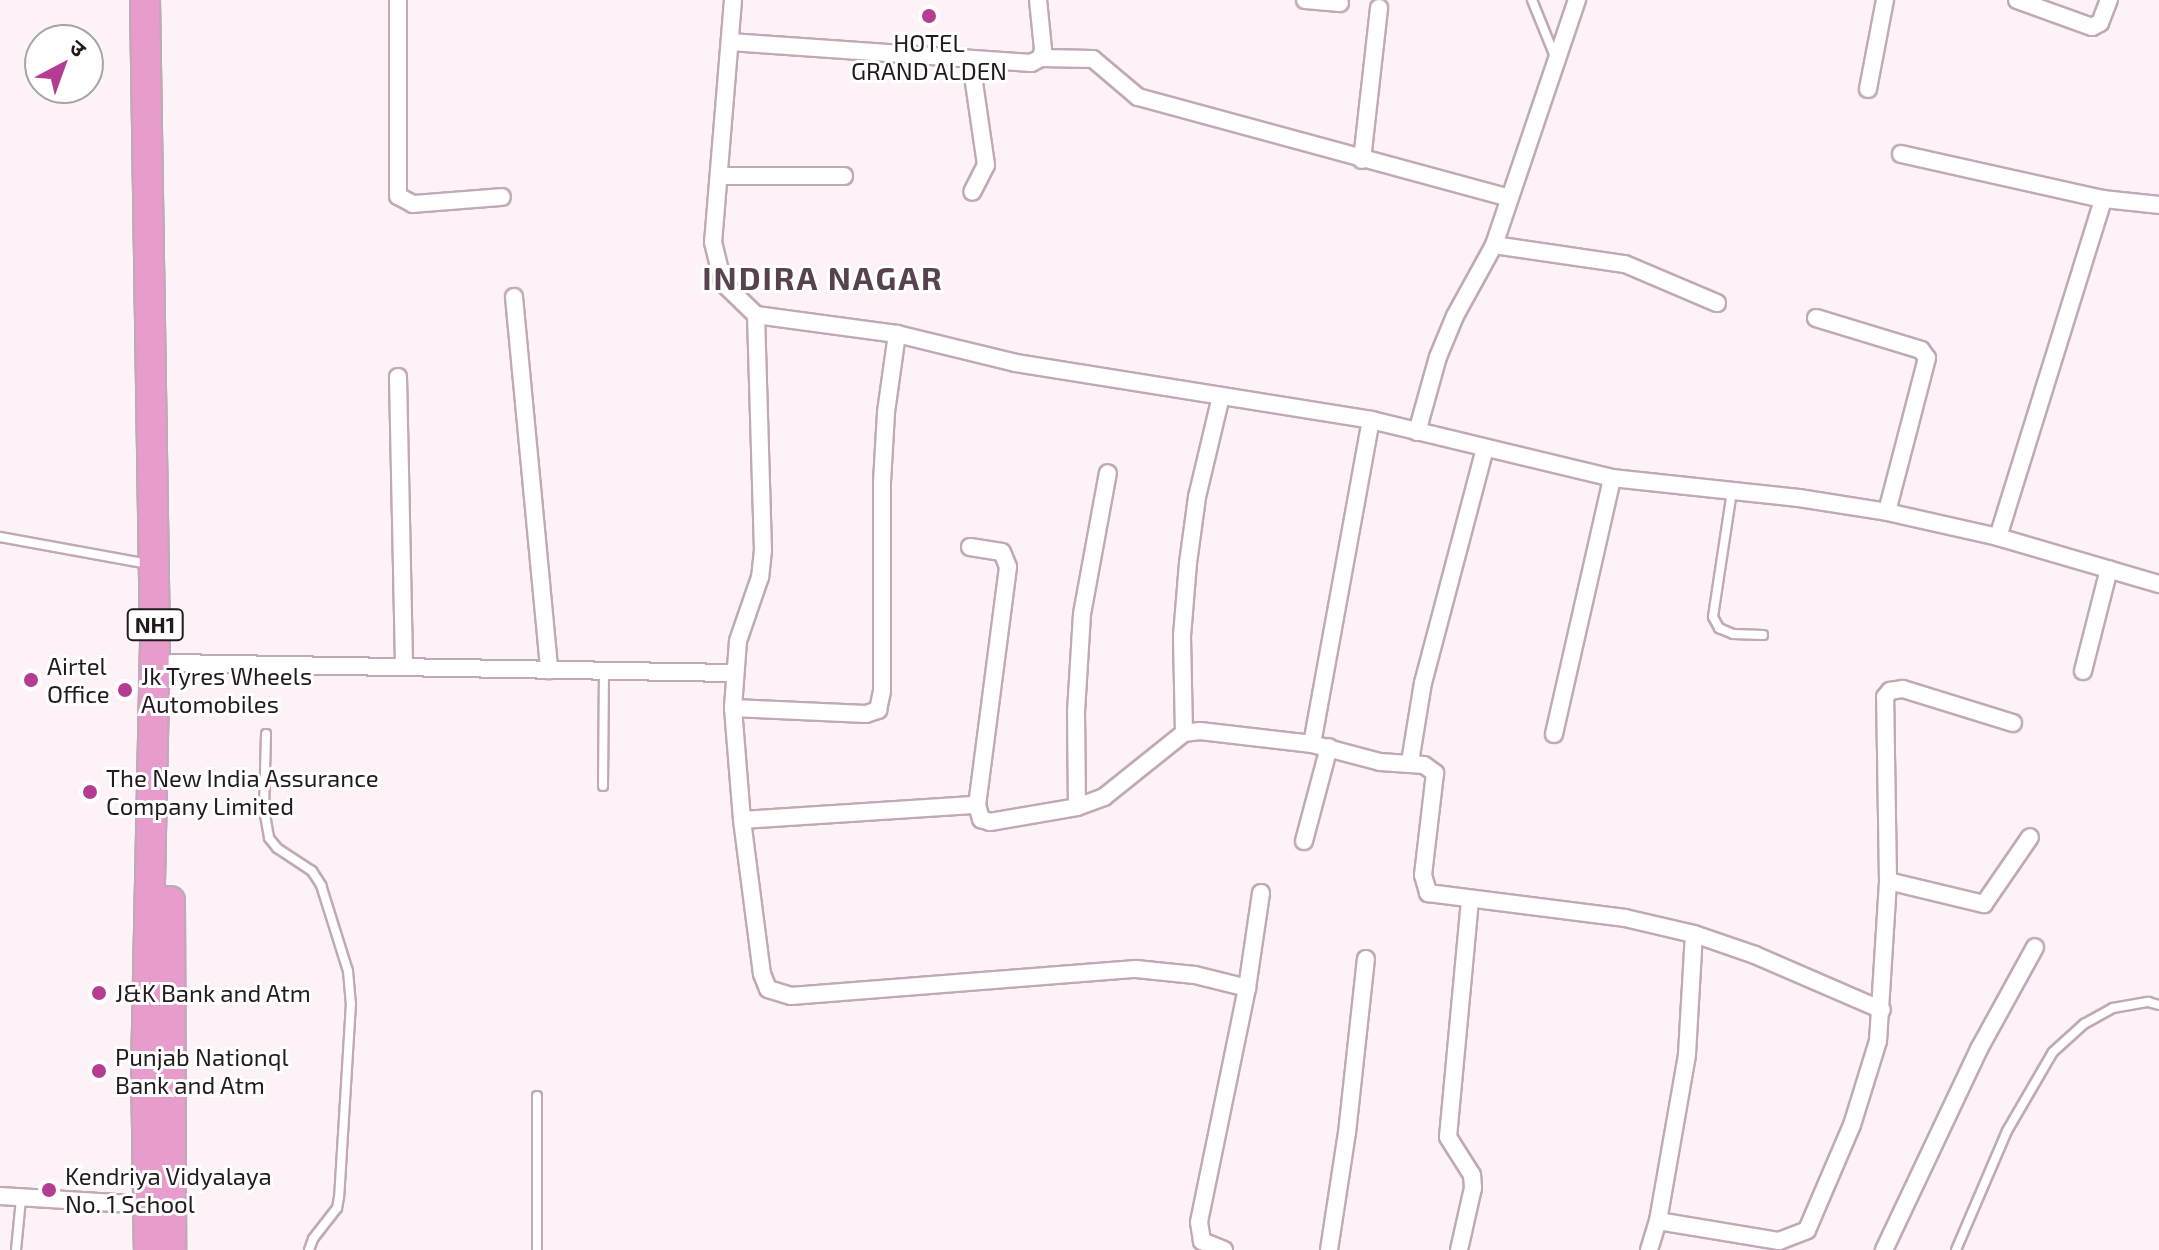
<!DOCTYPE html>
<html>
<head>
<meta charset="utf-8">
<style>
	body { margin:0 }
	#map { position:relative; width:2159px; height:1250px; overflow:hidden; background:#fcf2f8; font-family:"Exo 2","Noto Sans Devanagari",sans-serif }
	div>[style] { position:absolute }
	.roads { filter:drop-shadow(2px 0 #c1a9b7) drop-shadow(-2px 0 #c1a9b7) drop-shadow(0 2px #c1a9b7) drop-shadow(0 -2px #c1a9b7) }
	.lane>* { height:8px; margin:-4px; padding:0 4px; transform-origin:4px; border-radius:4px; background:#fff }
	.street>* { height:16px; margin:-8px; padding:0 8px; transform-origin:8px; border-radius:8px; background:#fff }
	.highway>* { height:28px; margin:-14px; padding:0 14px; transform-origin:14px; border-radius:14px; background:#e89ccc }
	.dots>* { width:22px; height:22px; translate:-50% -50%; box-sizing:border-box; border:4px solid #fff; border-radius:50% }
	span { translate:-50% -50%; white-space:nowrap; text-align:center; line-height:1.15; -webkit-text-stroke:6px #fff; paint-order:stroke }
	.shield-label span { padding:2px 6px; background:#fff; border:2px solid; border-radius:6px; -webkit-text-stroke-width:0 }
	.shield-label { font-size:22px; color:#231a20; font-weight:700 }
	.poi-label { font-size:24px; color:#231a20 }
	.left { translate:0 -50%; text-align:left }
	.district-label { font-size:32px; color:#57434f; font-weight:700; letter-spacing:2px }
	.north { position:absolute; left:24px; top:24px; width:80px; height:80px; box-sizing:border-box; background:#fff; border:2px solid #a7a3a6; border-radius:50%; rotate:41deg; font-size:22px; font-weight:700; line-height:32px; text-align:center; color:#231a20 }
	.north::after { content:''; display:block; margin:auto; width:28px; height:36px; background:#b53d91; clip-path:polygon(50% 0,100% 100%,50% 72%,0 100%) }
</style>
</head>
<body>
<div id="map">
	<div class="roads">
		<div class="lane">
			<i style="left:1532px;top:0;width:64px;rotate:67.9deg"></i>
			<i style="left:1732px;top:491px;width:127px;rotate:98.6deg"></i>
			<i style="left:1713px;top:617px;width:13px;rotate:61deg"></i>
			<i style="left:1719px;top:628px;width:15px;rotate:23deg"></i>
			<i style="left:1733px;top:634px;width:30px;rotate:2deg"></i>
			<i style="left:0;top:537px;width:151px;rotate:10.3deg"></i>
			<i style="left:266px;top:734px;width:75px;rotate:91.5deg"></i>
			<i style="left:264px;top:809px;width:29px;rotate:80deg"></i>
			<i style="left:269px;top:838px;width:13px;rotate:51deg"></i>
			<i style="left:277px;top:848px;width:42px;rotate:33.3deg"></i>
			<i style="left:312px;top:871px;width:17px;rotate:57deg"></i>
			<i style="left:321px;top:885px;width:90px;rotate:72.6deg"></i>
			<i style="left:348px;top:971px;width:32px;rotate:85deg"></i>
			<i style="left:351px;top:1003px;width:194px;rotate:93.5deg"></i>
			<i style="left:339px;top:1197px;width:11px;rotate:100deg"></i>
			<i style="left:337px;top:1208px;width:39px;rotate:128deg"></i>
			<i style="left:313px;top:1239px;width:12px;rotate:110deg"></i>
			<i style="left:603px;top:786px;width:115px;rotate:-89.5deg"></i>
			<i style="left:16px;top:1250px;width:51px;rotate:-84.4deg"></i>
			<i style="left:537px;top:1250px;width:154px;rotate:-90deg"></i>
			<i style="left:1956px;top:1250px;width:129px;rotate:-66.8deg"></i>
			<i style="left:2007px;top:1131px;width:91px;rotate:-59.8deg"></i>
			<i style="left:2053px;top:1052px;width:42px;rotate:-42.1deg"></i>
			<i style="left:2084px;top:1024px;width:33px;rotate:-29deg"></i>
			<i style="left:2113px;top:1008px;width:36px;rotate:-10deg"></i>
			<i style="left:2148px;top:1002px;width:11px;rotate:15deg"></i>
		</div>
		<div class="street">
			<i style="left:398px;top:0;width:196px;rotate:90deg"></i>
			<i style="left:398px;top:196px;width:17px;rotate:28deg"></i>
			<i style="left:413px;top:204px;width:89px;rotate:-4.5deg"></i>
			<i style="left:733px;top:0;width:243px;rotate:94.7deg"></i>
			<i style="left:713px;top:242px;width:42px;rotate:76.3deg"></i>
			<i style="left:723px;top:283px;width:46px;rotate:44.1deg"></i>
			<i style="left:756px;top:315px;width:142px;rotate:7.7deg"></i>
			<i style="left:897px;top:334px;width:122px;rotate:13.7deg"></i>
			<i style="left:1016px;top:363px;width:360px;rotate:9.1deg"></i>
			<i style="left:1371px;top:420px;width:248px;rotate:13.5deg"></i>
			<i style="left:1612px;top:478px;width:188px;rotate:6.1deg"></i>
			<i style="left:1799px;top:498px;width:89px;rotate:9deg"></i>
			<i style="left:1887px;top:512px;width:114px;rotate:12.7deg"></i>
			<i style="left:1998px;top:537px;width:168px;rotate:16.3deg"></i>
			<i style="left:1305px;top:0;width:35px;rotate:5deg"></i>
			<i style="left:2017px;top:0;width:80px;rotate:19.8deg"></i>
			<i style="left:2092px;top:27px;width:9px;rotate:-27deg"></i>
			<i style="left:2100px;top:23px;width:25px;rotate:-69deg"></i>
			<i style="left:730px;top:42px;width:302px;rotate:4deg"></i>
			<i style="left:1031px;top:63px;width:11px;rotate:-27deg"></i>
			<i style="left:1041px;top:58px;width:9px;rotate:-77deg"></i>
			<i style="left:1043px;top:49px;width:49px;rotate:-95.8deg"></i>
			<i style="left:1041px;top:58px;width:52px;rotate:1.1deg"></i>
			<i style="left:1093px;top:59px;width:59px;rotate:40.2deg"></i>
			<i style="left:1138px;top:97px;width:382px;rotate:15.2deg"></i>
			<i style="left:971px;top:62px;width:104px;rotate:81.7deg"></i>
			<i style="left:986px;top:165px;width:30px;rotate:117deg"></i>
			<i style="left:1868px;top:89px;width:91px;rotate:-79.2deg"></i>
			<i style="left:1901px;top:154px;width:207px;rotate:12.6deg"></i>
			<i style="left:1362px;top:160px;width:153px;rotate:-83.6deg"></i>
			<i style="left:719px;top:176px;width:125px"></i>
			<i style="left:1494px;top:245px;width:132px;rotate:8.3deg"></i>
			<i style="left:1625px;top:264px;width:100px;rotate:23deg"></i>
			<i style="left:514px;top:297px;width:375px;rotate:84.6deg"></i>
			<i style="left:756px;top:315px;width:235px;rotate:88.3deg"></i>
			<i style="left:763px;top:550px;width:27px;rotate:96deg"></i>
			<i style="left:760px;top:577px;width:68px;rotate:109deg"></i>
			<i style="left:738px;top:641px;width:67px;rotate:94.3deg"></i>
			<i style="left:733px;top:708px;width:112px;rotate:85.4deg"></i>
			<i style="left:742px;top:820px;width:155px;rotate:82.6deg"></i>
			<i style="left:762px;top:974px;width:16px;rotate:68deg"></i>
			<i style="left:768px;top:989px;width:24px;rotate:17deg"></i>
			<i style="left:791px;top:996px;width:346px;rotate:-4.5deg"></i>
			<i style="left:1136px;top:969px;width:59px;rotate:5.8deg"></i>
			<i style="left:1195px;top:975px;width:54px;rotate:14deg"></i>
			<i style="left:1816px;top:318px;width:110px;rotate:16.9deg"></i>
			<i style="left:1921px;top:350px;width:10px;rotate:53deg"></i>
			<i style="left:1927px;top:358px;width:159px;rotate:104.6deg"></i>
			<i style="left:398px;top:377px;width:290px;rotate:88.8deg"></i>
			<i style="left:1417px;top:432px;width:78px;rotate:-74.4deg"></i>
			<i style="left:1438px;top:357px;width:44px;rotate:-67.5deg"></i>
			<i style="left:1455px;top:316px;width:81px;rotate:-61.2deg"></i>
			<i style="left:1494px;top:245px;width:259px;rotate:-71.3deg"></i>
			<i style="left:1998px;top:537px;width:354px;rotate:-72.7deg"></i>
			<i style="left:2103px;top:199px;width:56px;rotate:6.1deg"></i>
			<i style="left:970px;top:547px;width:32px;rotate:9deg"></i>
			<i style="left:1002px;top:552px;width:16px;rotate:68deg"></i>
			<i style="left:1008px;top:567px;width:240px;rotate:97.4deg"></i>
			<i style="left:171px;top:663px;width:562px;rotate:1.02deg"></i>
			<i style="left:2083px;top:671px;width:105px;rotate:-75.7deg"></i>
			<i style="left:733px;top:708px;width:133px;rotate:2.6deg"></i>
			<i style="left:866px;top:714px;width:13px;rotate:-18deg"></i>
			<i style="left:878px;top:710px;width:19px;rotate:-78deg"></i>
			<i style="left:882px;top:691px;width:209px;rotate:-90deg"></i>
			<i style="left:882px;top:482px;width:70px;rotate:-86.7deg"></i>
			<i style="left:886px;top:412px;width:79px;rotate:-82deg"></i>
			<i style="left:1184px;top:733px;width:97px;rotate:-91.2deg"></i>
			<i style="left:1182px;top:636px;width:73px;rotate:-85.3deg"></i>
			<i style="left:1188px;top:563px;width:67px;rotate:-82.2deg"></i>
			<i style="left:1197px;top:497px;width:104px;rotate:-76.6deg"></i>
			<i style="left:1554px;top:734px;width:262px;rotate:-77.2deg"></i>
			<i style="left:1312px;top:744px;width:329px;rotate:-79.7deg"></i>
			<i style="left:1410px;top:762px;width:80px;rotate:-80.7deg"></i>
			<i style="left:1423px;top:683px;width:243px;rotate:-75.2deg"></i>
			<i style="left:1077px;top:807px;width:95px;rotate:-90.6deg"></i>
			<i style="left:1076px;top:712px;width:98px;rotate:-86.5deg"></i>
			<i style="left:1082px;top:614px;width:143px;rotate:-79.6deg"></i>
			<i style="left:742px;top:820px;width:235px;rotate:-3.7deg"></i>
			<i style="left:977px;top:805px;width:15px;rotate:74deg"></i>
			<i style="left:981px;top:819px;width:9px;rotate:18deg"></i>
			<i style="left:990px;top:822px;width:88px;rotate:-9.8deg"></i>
			<i style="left:1077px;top:807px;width:29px;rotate:-20deg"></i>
			<i style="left:1104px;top:797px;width:102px;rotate:-38.7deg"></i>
			<i style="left:1184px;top:733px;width:16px;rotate:-7deg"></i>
			<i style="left:1200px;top:731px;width:113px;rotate:6.6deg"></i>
			<i style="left:1312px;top:744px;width:70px;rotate:14.8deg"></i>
			<i style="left:1380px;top:762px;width:44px;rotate:3.9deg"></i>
			<i style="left:1424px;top:765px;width:14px;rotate:36deg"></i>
			<i style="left:1435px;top:773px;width:103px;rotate:96.7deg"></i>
			<i style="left:1423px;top:875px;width:19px;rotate:74deg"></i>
			<i style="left:1428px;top:893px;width:199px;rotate:7.2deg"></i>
			<i style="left:1625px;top:918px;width:71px;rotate:13.1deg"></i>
			<i style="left:1694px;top:934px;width:65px;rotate:19deg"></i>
			<i style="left:1755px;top:955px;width:138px;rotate:23.4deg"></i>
			<i style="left:1304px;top:841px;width:97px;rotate:-75.1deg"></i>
			<i style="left:1888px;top:881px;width:99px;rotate:13.5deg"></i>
			<i style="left:1984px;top:904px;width:81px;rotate:-55.5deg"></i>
			<i style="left:0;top:1196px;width:149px;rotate:3.5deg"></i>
			<i style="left:1658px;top:1221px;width:123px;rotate:9.4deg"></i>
			<i style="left:1779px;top:1241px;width:30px;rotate:-21deg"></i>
			<i style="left:1807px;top:1230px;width:114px;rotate:-66.8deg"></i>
			<i style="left:1852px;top:1125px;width:88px;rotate:-72.8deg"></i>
			<i style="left:1878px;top:1041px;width:160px;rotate:-86.4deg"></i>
			<i style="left:1888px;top:881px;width:184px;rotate:-90.9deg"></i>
			<i style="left:1885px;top:697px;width:8px;rotate:-50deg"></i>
			<i style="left:1890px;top:691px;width:13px;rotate:-9deg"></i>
			<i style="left:1903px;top:689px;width:115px;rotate:17.2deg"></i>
			<i style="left:1224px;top:1250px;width:24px;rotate:-158deg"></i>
			<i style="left:1202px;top:1241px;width:19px;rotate:-99deg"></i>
			<i style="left:1199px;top:1222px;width:239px;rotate:-78.4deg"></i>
			<i style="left:1247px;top:988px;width:96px;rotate:-81.6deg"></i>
			<i style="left:1329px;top:1250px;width:118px;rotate:-81.3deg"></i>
			<i style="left:1347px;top:1133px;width:175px;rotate:-83.8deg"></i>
			<i style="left:1459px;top:1250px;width:64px;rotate:-77.3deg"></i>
			<i style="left:1473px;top:1188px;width:13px;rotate:-94deg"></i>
			<i style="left:1472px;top:1175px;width:45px;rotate:-122.3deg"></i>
			<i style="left:1448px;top:1137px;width:237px;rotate:-84.7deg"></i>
			<i style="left:1649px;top:1250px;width:30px;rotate:-73deg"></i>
			<i style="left:1658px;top:1221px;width:169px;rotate:-80.1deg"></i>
			<i style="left:1687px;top:1054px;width:120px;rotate:-86.7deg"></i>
			<i style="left:1884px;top:1250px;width:222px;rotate:-64.7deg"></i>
			<i style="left:1979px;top:1049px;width:116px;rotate:-61.2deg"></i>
		</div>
		<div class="highway">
			<i style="left:145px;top:0;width:643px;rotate:89.11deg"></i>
			<i style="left:155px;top:643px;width:423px;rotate:91.2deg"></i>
			<i style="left:146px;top:1066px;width:184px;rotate:89.1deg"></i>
			<i style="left:170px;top:901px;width:349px;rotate:89.8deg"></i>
		</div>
	</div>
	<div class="dots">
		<i style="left:929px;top:16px;background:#b53d91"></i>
		<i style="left:31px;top:680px;background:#b53d91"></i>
		<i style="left:125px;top:690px;background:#b53d91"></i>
		<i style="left:90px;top:792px;background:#b53d91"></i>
		<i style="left:99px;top:993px;background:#b53d91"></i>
		<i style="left:99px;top:1071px;background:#b53d91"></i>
		<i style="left:49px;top:1190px;background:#b53d91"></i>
	</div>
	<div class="shield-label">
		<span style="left:155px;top:625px">NH1</span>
	</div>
	<div class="poi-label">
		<span style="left:929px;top:57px">HOTEL<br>GRAND ALDEN</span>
		<span class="left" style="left:47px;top:680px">Airtel<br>Office</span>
		<span class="left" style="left:141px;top:690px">Jk Tyres Wheels<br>Automobiles</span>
		<span class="left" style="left:106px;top:792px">The New India Assurance<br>Company Limited</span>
		<span class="left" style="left:115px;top:993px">J&amp;K Bank and Atm</span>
		<span class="left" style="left:115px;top:1071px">Punjab Nationql<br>Bank and Atm</span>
		<span class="left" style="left:65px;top:1190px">Kendriya Vidyalaya<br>No. 1 School</span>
	</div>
	<div class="district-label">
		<span style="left:823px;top:277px">INDIRA NAGAR</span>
	</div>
	<div class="north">उ</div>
</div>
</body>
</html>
